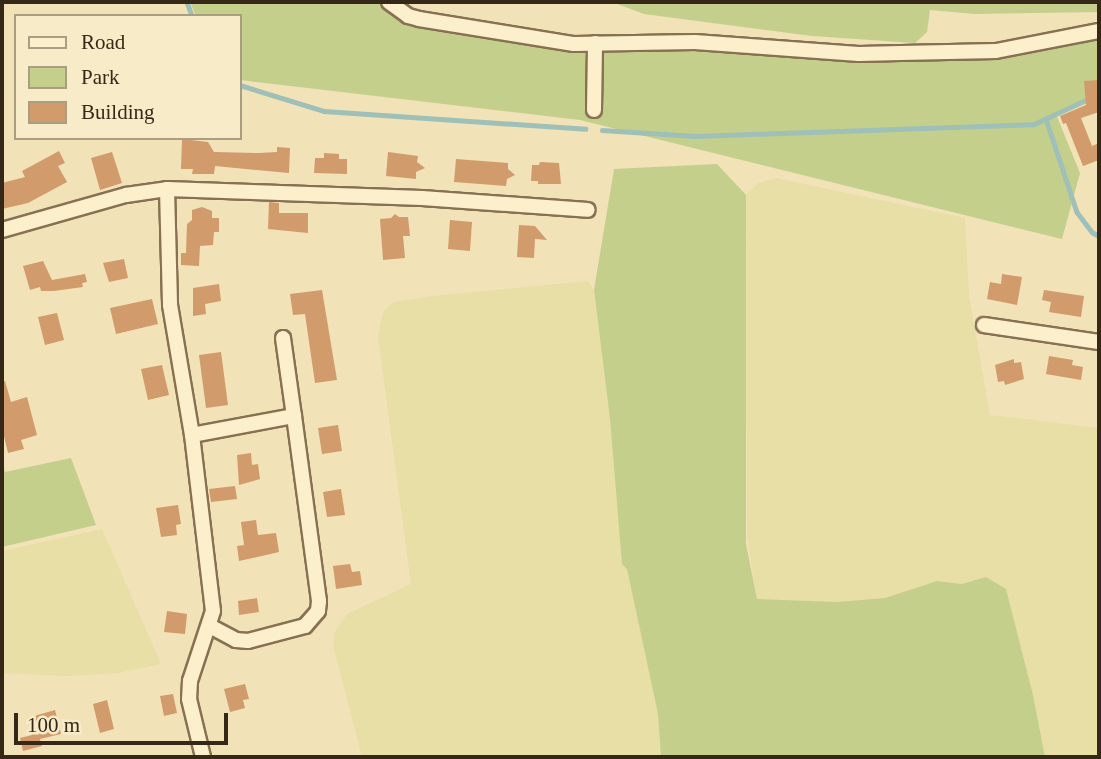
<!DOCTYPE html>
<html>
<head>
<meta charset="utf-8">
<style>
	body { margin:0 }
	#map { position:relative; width:1101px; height:759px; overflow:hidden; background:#f1e2b8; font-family:"Times New Roman",serif }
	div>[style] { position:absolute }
	.farmland>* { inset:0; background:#e7dfa5 }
	.green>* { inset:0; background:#c4cf8c }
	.stream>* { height:4.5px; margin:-2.25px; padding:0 2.25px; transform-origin:2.25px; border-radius:2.25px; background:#9ec0b8 }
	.building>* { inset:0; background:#d29b6b }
	.roads { filter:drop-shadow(2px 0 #887152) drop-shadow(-2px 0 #887152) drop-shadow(0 2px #887152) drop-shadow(0 -2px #887152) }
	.minor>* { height:14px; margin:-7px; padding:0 7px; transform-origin:7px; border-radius:7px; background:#fbefcc }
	span { translate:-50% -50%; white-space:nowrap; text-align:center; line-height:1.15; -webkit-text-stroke:5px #f8ecc8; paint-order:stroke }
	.frame { position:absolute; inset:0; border:4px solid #352819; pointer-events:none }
	.legend { position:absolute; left:14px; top:14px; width:228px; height:126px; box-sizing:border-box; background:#f8ecc8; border:2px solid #aa9e82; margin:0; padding:9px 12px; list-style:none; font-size:21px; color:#352819 }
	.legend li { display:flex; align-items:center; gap:14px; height:35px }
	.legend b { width:35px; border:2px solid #aa9e82 }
	.scale { position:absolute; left:14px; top:713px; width:214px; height:32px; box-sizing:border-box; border:4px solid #352819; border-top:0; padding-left:9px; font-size:21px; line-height:24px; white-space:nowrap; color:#352819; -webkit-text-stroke:5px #f8ecc8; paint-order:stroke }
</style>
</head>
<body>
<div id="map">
	<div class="farmland">
		<i style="clip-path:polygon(776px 178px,965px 218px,969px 296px,990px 415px,1099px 428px,1099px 757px,1045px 757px,1033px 695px,1006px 589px,986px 577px,962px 584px,937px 581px,885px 598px,838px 603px,757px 600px,747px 536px,746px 195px,758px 183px)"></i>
		<i style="clip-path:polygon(588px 281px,594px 290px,610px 419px,622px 564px,627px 568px,658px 714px,661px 757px,362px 757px,334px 649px,334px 633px,347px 614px,411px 584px,378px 337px,383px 312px,394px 302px,432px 296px)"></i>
		<i style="clip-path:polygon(102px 529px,161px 664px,118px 673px,67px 676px,2px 673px,2px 551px)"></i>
	</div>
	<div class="green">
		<i style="clip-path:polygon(190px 2px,385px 2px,403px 17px,574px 47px,1006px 53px,1099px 33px,1099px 94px,1056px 114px,1080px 173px,1062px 239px,580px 120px,240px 80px,240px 16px,196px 16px)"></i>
		<i style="clip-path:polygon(612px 2px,1099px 2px,1099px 12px,975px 14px,930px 10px,927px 32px,915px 43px,812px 36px,644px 14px)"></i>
		<i style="clip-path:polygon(717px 164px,746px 195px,746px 544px,757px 599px,838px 602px,885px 598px,937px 581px,962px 584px,986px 577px,1006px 589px,1033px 695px,1045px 757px,661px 757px,658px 714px,627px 569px,622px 564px,610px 419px,594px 290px,614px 169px)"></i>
		<i style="clip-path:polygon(71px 458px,96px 525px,2px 547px,2px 462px,5px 472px)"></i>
	</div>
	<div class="stream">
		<i style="left:187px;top:2px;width:15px;rotate:70deg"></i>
		<i style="left:240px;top:85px;width:88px;rotate:17.2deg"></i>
		<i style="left:324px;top:111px;width:262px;rotate:3.9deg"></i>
		<i style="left:1046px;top:119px;width:98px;rotate:71.6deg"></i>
		<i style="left:1077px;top:212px;width:25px;rotate:53deg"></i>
		<i style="left:1092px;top:232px;width:8px;rotate:30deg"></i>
		<i style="left:602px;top:130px;width:93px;rotate:3.7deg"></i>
		<i style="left:695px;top:136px;width:339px;rotate:-2deg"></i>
		<i style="left:1034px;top:124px;width:72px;rotate:-24.8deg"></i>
	</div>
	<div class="building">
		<i style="clip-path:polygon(1099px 80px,1099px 112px,1081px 118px,1092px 146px,1099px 143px,1099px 160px,1083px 166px,1066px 123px,1063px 124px,1060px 116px,1086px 105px,1084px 81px)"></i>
		<i style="clip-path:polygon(182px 139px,208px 142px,214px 152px,259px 153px,277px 152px,277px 147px,290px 148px,289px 173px,215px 166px,214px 174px,192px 174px,193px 169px,181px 169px)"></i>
		<i style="clip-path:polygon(59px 151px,65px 163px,58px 166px,67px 182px,28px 203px,2px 209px,2px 183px,25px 177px,22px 171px)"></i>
		<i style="clip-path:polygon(112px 152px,122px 183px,100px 190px,91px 158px)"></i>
		<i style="clip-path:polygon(388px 152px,418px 156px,417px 162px,425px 168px,416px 172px,416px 179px,386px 176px)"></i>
		<i style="clip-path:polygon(324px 153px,339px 154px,339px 159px,347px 159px,347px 174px,314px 173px,315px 158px,324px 158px)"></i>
		<i style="clip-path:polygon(456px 159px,508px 163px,508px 169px,515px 175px,507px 179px,506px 186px,454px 182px)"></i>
		<i style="clip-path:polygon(540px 162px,559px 163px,561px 184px,538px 184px,538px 181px,531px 181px,532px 165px,539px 165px)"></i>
		<i style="clip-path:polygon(269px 202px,279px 203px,279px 213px,308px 213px,308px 233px,268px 229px)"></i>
		<i style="clip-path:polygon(202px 207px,212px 211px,212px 218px,219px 218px,219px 232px,214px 232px,213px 245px,200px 246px,199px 266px,181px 265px,181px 253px,186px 253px,187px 224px,192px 220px,192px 210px)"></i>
		<i style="clip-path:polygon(395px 214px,399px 217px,408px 217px,410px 236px,403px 236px,405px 258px,383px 260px,380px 219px,391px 218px)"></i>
		<i style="clip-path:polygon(450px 220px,472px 222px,470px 251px,448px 249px)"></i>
		<i style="clip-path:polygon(519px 225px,535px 226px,547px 240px,535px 239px,534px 258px,517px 257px)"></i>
		<i style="clip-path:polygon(124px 259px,128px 278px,109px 282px,103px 263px)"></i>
		<i style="clip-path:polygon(43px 261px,52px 280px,85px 274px,87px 282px,82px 283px,83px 287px,54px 291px,41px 291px,40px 287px,30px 290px,23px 266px)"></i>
		<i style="clip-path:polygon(1002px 274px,1022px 277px,1017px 305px,987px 299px,990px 282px,1001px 284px)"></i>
		<i style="clip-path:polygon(219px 284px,221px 301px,205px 304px,206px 314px,193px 316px,193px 288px)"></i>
		<i style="clip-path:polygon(322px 290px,337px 380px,315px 383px,305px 314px,293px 315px,290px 294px)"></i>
		<i style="clip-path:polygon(1044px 290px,1084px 296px,1081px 317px,1049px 312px,1051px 302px,1042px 300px)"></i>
		<i style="clip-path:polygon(152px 299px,158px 324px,116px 334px,110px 308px)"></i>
		<i style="clip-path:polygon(57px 313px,64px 340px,45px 345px,38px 317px)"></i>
		<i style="clip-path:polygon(221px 352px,228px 405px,206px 408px,199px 355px)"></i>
		<i style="clip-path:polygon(1049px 356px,1073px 360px,1072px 365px,1083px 367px,1081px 380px,1046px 374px)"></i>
		<i style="clip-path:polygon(1014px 359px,1014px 363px,1021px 362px,1024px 379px,1005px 385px,1004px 381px,998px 382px,995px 365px)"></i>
		<i style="clip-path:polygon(162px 365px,169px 395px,148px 400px,141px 369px)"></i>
		<i style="clip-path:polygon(5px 381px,11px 402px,27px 397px,37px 435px,21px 440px,24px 449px,8px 453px,2px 428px,2px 382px)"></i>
		<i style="clip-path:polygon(338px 425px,342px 451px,322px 454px,318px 428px)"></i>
		<i style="clip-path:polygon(251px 453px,252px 465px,258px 464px,260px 479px,239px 485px,237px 455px)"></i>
		<i style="clip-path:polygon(235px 486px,237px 499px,211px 502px,209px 489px)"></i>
		<i style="clip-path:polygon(341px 489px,345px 515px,327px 517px,323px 492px)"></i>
		<i style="clip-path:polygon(178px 505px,181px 524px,176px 525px,177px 535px,161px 537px,156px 508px)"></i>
		<i style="clip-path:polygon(256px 520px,258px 535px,276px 533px,279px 552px,239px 561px,237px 546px,244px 545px,241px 522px)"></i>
		<i style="clip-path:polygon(350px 564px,352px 572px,360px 571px,362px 585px,336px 589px,333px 566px)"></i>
		<i style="clip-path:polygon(257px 598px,259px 612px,239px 615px,238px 601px)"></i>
		<i style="clip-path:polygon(167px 611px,187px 614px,185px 634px,164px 632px)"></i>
		<i style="clip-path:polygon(245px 684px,249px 699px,243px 700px,245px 708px,230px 712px,224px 689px)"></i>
		<i style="clip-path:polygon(173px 694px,177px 713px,164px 716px,160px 696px)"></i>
		<i style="clip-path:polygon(107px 700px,114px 729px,100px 733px,93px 704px)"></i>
		<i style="clip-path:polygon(55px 710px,61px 734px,40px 739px,42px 746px,23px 751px,20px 738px,32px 735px,27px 718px)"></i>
	</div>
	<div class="roads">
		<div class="minor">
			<i style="left:389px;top:2px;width:24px;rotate:36deg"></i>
			<i style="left:408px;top:16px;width:11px;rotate:15deg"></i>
			<i style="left:419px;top:19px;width:157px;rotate:9.2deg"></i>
			<i style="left:574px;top:44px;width:121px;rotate:-0.9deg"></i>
			<i style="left:695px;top:42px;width:164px;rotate:4.2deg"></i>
			<i style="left:859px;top:54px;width:137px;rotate:-1.3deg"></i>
			<i style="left:996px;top:51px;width:105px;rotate:-11deg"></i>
			<i style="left:594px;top:110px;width:67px;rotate:-89.1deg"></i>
			<i style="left:167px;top:189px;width:116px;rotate:88.5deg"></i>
			<i style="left:170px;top:305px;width:132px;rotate:80.4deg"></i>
			<i style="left:192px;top:435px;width:177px;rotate:83.2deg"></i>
			<i style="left:213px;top:611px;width:74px;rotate:108.2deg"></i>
			<i style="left:190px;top:681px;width:18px;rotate:93deg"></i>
			<i style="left:189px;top:699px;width:60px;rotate:76.4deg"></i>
			<i style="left:2px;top:230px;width:129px;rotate:-15.8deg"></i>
			<i style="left:126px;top:195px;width:41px;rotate:-8.3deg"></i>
			<i style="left:167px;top:189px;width:255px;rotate:2deg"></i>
			<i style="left:422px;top:198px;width:166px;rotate:4.1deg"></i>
			<i style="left:984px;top:325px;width:116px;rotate:8.4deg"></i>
			<i style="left:283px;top:338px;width:79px;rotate:82deg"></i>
			<i style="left:192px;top:435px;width:104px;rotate:-10.6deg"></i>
			<i style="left:294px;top:416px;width:187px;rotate:82.3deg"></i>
			<i style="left:319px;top:601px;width:10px;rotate:96deg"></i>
			<i style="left:318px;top:611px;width:20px;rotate:131deg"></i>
			<i style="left:305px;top:626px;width:59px;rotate:165.3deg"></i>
			<i style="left:248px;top:641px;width:12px;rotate:-175deg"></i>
			<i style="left:236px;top:640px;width:30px;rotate:-152deg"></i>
		</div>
	</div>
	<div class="frame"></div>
	<ul class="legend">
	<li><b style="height:9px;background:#fbefcc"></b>Road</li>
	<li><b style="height:19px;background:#c4cf8c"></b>Park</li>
	<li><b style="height:19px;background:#d29b6b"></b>Building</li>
	</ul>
	<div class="scale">100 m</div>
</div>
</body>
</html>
